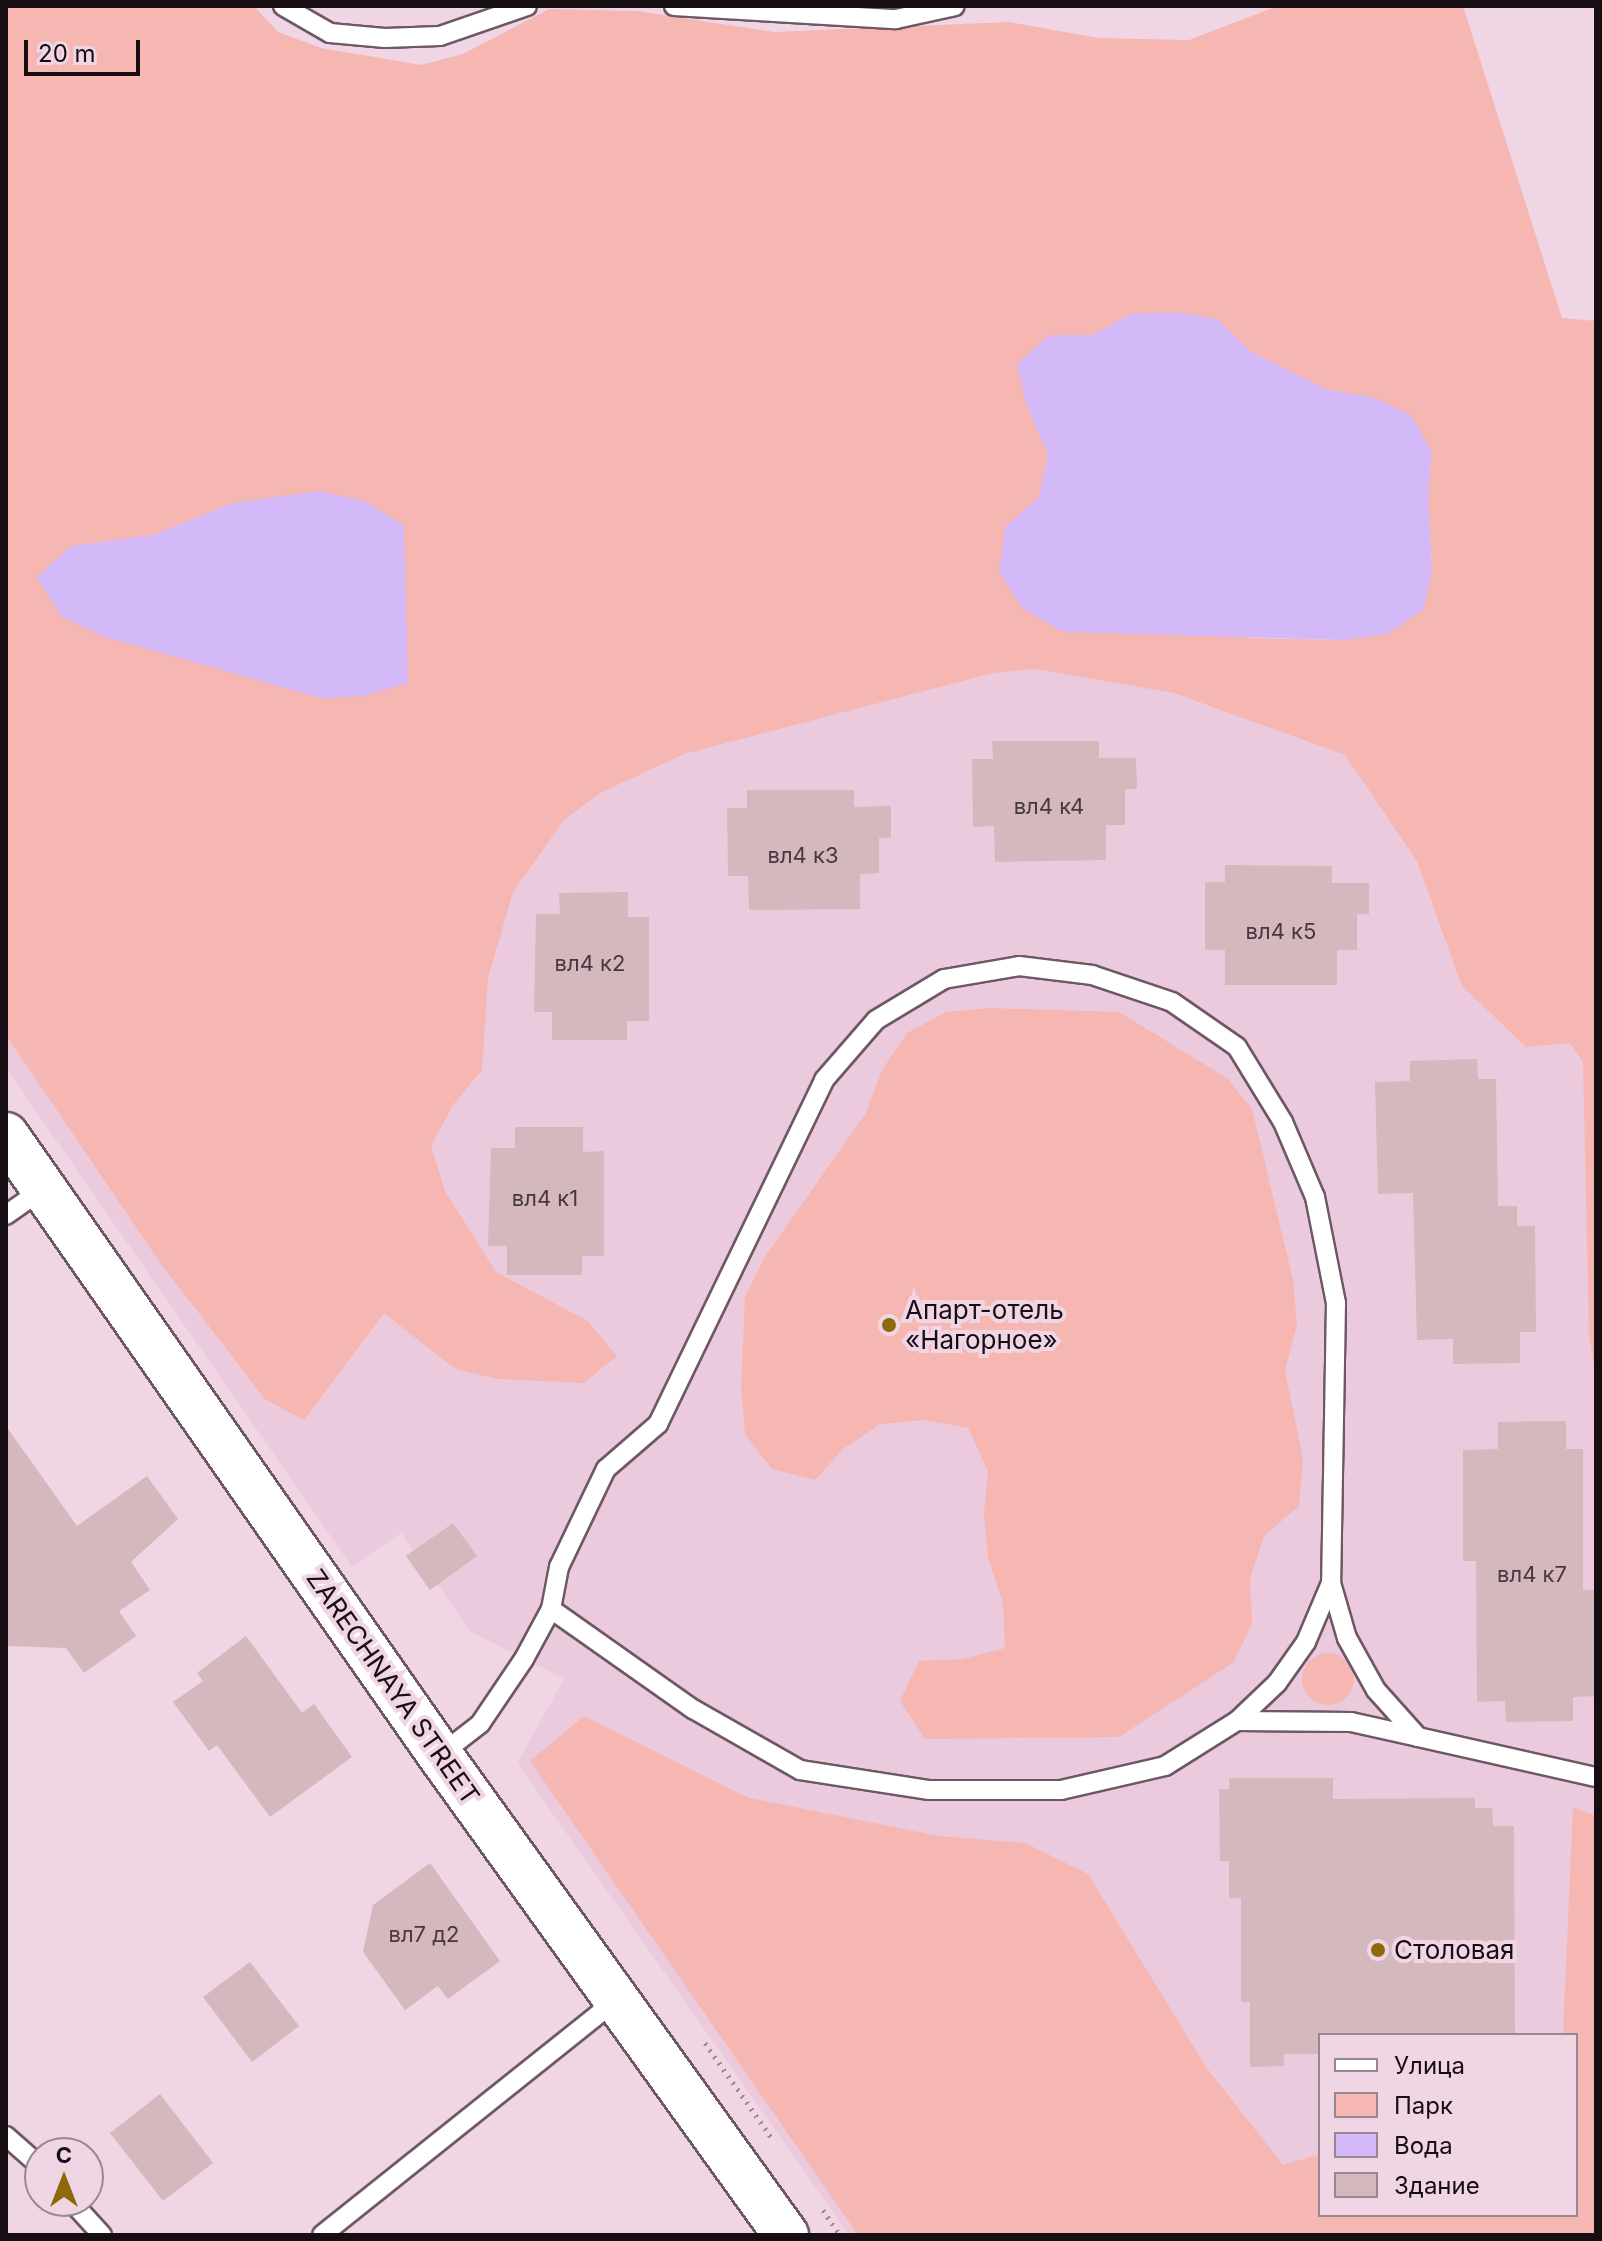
<!DOCTYPE html>
<html>
<head>
<meta charset="utf-8">
<style>
	body { margin:0 }
	#map { position:relative; width:1602px; height:2241px; overflow:hidden; background:#f0d6e4; font-family:Inter,sans-serif }
	div>[style] { position:absolute }
	.built>* { inset:0; background:#ebcadd }
	.green>* { inset:0; background:#f6b6b1 }
	.round { border-radius:50% }
	.water>* { inset:0; background:#d3b9f8 }
	.building>* { inset:0; background:#d5b7be }
	.path>* { height:5px; margin-top:-2.5px; transform-origin:0; background:repeating-linear-gradient(90deg,#9d8994 0 2px,transparent 0 8px) }
	.roads { filter:drop-shadow(2px 0 #6e5865) drop-shadow(-2px 0 #6e5865) drop-shadow(0 2px #6e5865) drop-shadow(0 -2px #6e5865) }
	.service>* { height:18px; margin:-9px; padding:0 9px; transform-origin:9px; border-radius:9px; background:#fff }
	.secondary>* { height:44px; margin:-22px; padding:0 22px; transform-origin:22px; border-radius:22px; background:#fff }
	.dots>* { width:22px; height:22px; translate:-50% -50%; box-sizing:border-box; border:4px solid #f0d6e4; border-radius:50% }
	span { translate:-50% -50%; white-space:nowrap; text-align:center; line-height:1.15; -webkit-text-stroke:8px #f0d6e4; paint-order:stroke }
	.number-label { font-size:22px; color:#46383e }
	.number-label span { -webkit-text-stroke-width:0 }
	.poi-label { font-size:26px; color:#170e13 }
	.left { translate:0 -50%; text-align:left }
	.street-label { font-size:26px; color:#170e13 }
	.frame { position:absolute; inset:0; border:8px solid #170e13; pointer-events:none }
	.legend { position:absolute; left:1318px; top:2033px; width:260px; height:184px; box-sizing:border-box; background:#f0d6e4; border:2px solid #998690; margin:0; padding:10px 14px; list-style:none; font-size:24px; color:#170e13 }
	.legend li { display:flex; align-items:center; gap:16px; height:40px }
	.legend b { width:40px; border:2px solid #998690 }
	.north { position:absolute; left:24px; top:2137px; width:80px; height:80px; box-sizing:border-box; background:#f0d6e4; border:2px solid #998690; border-radius:50%; rotate:0deg; font-size:22px; font-weight:700; line-height:32px; text-align:center; color:#170e13 }
	.north::after { content:''; display:block; margin:auto; width:28px; height:36px; background:#8d690c; clip-path:polygon(50% 0,100% 100%,50% 72%,0 100%) }
	.scale { position:absolute; left:24px; top:40px; width:116px; height:36px; box-sizing:border-box; border:4px solid #170e13; border-top:0; padding-left:10px; font-size:24px; line-height:28px; white-space:nowrap; color:#170e13; -webkit-text-stroke:6px #f0d6e4; paint-order:stroke }
</style>
</head>
<body>
<div id="map">
	<div class="built">
		<i style="clip-path:polygon(evenodd,6px 633px,794px 639px,1389px 680px,1515px 888px,1596px 1097px,1596px 2235px,849px 2235px,517px 1763px,564px 1679px,470px 1631px,438px 1585px,430px 1590px,406px 1556px,413px 1550px,401px 1533px,352px 1567px,6px 1068px,6px 633px,1320px 2035px,1576px 2035px,1576px 2215px,1320px 2215px,1320px 2035px)"></i>
	</div>
	<div class="green">
		<i style="clip-path:polygon(evenodd,6px 6px,254px 6px,278px 32px,321px 48px,421px 65px,463px 54px,549px 9px,637px 11px,774px 32px,1009px 22px,1098px 38px,1189px 40px,1278px 6px,1463px 6px,1562px 318px,1596px 321px,1596px 1379px,1589px 1334px,1583px 1062px,1570px 1043px,1526px 1047px,1462px 986px,1417px 861px,1345px 755px,1174px 693px,1036px 669px,993px 673px,684px 754px,600px 793px,564px 820px,513px 892px,488px 978px,482px 1070px,453px 1105px,431px 1146px,445px 1191px,496px 1272px,588px 1321px,617px 1356px,584px 1383px,498px 1379px,455px 1369px,384px 1313px,304px 1420px,265px 1399px,161px 1264px,6px 1035px,6px 6px,1131px 314px,1217px 319px,1250px 351px,1328px 390px,1372px 397px,1432px 452px,1428px 495px,1432px 568px,1344px 640px,1252px 638px,1203px 632px,1005px 527px,1039px 498px,1048px 454px,1027px 407px,1050px 335px,1093px 335px,1131px 314px,6px 6px,233px 503px,408px 640px,321px 698px,235px 671px,71px 546px,153px 535px,233px 503px)"></i>
		<i style="clip-path:polygon(989px 1008px,1119px 1012px,1227px 1078px,1252px 1109px,1293px 1280px,1297px 1324px,1285px 1371px,1303px 1459px,1299px 1506px,1264px 1536px,1250px 1579px,1252px 1623px,1234px 1662px,1119px 1737px,925px 1739px,900px 1701px,919px 1661px,962px 1659px,1005px 1648px,1003px 1604px,988px 1557px,984px 1514px,988px 1471px,968px 1428px,925px 1420px,880px 1424px,843px 1449px,815px 1480px,772px 1469px,745px 1434px,741px 1389px,745px 1297px,764px 1258px,866px 1113px,882px 1070px,907px 1033px,946px 1012px)"></i>
		<i class="round" style="left:1302px;top:1653px;width:52px;height:52px"></i>
		<i style="clip-path:polygon(584px 1716px,749px 1798px,938px 1836px,1025px 1843px,1088px 1874px,1206px 2067px,1283px 2165px,1320px 2154px,1320px 2215px,1576px 2215px,1576px 2035px,1563px 2035px,1573px 1807px,1596px 1816px,1596px 2235px,858px 2235px,530px 1761px)"></i>
	</div>
	<div class="water">
		<i style="clip-path:polygon(1174px 312px,1217px 319px,1250px 351px,1328px 390px,1372px 397px,1411px 415px,1432px 452px,1428px 495px,1432px 568px,1424px 609px,1388px 634px,1344px 640px,1064px 632px,1023px 609px,999px 572px,1005px 527px,1039px 497px,1048px 454px,1027px 407px,1017px 364px,1050px 335px,1093px 335px,1131px 314px)"></i>
		<i style="clip-path:polygon(319px 491px,364px 501px,404px 525px,408px 683px,364px 696px,321px 698px,102px 636px,61px 616px,37px 577px,71px 546px,153px 535px,233px 503px)"></i>
	</div>
	<div class="building">
		<i style="clip-path:polygon(992px 741px,1099px 741px,1099px 758px,1136px 758px,1137px 789px,1125px 789px,1125px 825px,1106px 825px,1106px 860px,995px 862px,994px 826px,973px 827px,972px 759px,993px 759px)"></i>
		<i style="clip-path:polygon(747px 790px,854px 790px,854px 807px,891px 806px,891px 838px,879px 838px,879px 873px,860px 874px,860px 909px,749px 910px,748px 876px,728px 876px,727px 808px,747px 808px)"></i>
		<i style="clip-path:polygon(1225px 865px,1332px 866px,1332px 883px,1369px 883px,1369px 914px,1357px 914px,1357px 950px,1337px 950px,1337px 985px,1225px 985px,1225px 950px,1205px 950px,1205px 882px,1225px 882px)"></i>
		<i style="clip-path:polygon(628px 892px,628px 917px,649px 917px,649px 1021px,627px 1021px,627px 1040px,552px 1040px,552px 1012px,534px 1012px,536px 914px,560px 914px,559px 893px)"></i>
		<i style="clip-path:polygon(1477px 1059px,1478px 1079px,1496px 1079px,1498px 1206px,1517px 1206px,1517px 1226px,1535px 1226px,1536px 1332px,1520px 1332px,1520px 1363px,1453px 1364px,1453px 1339px,1417px 1340px,1413px 1193px,1378px 1194px,1375px 1082px,1410px 1081px,1410px 1061px)"></i>
		<i style="clip-path:polygon(515px 1127px,583px 1127px,583px 1152px,604px 1151px,604px 1256px,582px 1256px,582px 1275px,507px 1275px,507px 1246px,488px 1246px,491px 1148px,515px 1148px)"></i>
		<i style="clip-path:polygon(1566px 1421px,1566px 1449px,1583px 1449px,1583px 1590px,1596px 1590px,1596px 1696px,1573px 1697px,1573px 1721px,1506px 1722px,1505px 1701px,1477px 1702px,1476px 1561px,1463px 1561px,1463px 1450px,1498px 1449px,1498px 1422px)"></i>
		<i style="clip-path:polygon(6px 1426px,77px 1526px,147px 1476px,178px 1519px,131px 1562px,150px 1590px,119px 1611px,136px 1636px,84px 1673px,66px 1648px,6px 1646px)"></i>
		<i style="clip-path:polygon(453px 1523px,477px 1556px,430px 1590px,406px 1556px)"></i>
		<i style="clip-path:polygon(246px 1636px,302px 1713px,314px 1704px,352px 1757px,270px 1817px,217px 1745px,209px 1751px,173px 1702px,203px 1681px,197px 1673px)"></i>
		<i style="clip-path:polygon(1229px 1778px,1333px 1778px,1333px 1799px,1475px 1798px,1475px 1808px,1492px 1808px,1493px 1826px,1514px 1826px,1515px 2035px,1320px 2035px,1320px 2054px,1284px 2054px,1284px 2066px,1250px 2067px,1250px 2002px,1241px 2002px,1241px 1898px,1229px 1898px,1229px 1861px,1220px 1861px,1219px 1789px,1229px 1789px)"></i>
		<i style="clip-path:polygon(430px 1863px,500px 1961px,448px 1999px,438px 1986px,405px 2010px,363px 1952px,373px 1905px)"></i>
		<i style="clip-path:polygon(250px 1962px,299px 2026px,252px 2062px,203px 1997px)"></i>
		<i style="clip-path:polygon(160px 2094px,213px 2163px,163px 2201px,110px 2133px)"></i>
	</div>
	<div class="path">
		<i style="left:705px;top:2043px;width:115px;rotate:54.9deg"></i>
		<i style="left:823px;top:2210px;width:30px;rotate:56deg"></i>
	</div>
	<div class="roads">
		<div class="service">
			<i style="left:283px;top:6px;width:54px;rotate:29.9deg"></i>
			<i style="left:330px;top:33px;width:55px;rotate:5.2deg"></i>
			<i style="left:385px;top:38px;width:55px;rotate:-2.1deg"></i>
			<i style="left:440px;top:36px;width:92px;rotate:-19deg"></i>
			<i style="left:674px;top:6px;width:222px;rotate:3.4deg"></i>
			<i style="left:896px;top:19px;width:60px;rotate:-12.4deg"></i>
			<i style="left:6px;top:1215px;width:45px;rotate:-35.1deg"></i>
			<i style="left:551px;top:1609px;width:174px;rotate:35.2deg"></i>
			<i style="left:693px;top:1709px;width:123px;rotate:29.7deg"></i>
			<i style="left:800px;top:1770px;width:131px;rotate:8.8deg"></i>
			<i style="left:929px;top:1790px;width:132px"></i>
			<i style="left:1061px;top:1790px;width:107px;rotate:-13deg"></i>
			<i style="left:1165px;top:1766px;width:85px;rotate:-32deg"></i>
			<i style="left:1237px;top:1721px;width:55px;rotate:-43.5deg"></i>
			<i style="left:1277px;top:1683px;width:50px;rotate:-54.7deg"></i>
			<i style="left:1306px;top:1642px;width:64px;rotate:-67deg"></i>
			<i style="left:1237px;top:1721px;width:114px;rotate:0.5deg"></i>
			<i style="left:1351px;top:1722px;width:69px;rotate:12.6deg"></i>
			<i style="left:440px;top:1755px;width:51px;rotate:-37.8deg"></i>
			<i style="left:480px;top:1724px;width:78px;rotate:-55.9deg"></i>
			<i style="left:524px;top:1659px;width:57px;rotate:-61.6deg"></i>
			<i style="left:551px;top:1609px;width:43px;rotate:-79.2deg"></i>
			<i style="left:559px;top:1567px;width:109px;rotate:-64.4deg"></i>
			<i style="left:606px;top:1469px;width:69px;rotate:-40.9deg"></i>
			<i style="left:658px;top:1424px;width:382px;rotate:-64.2deg"></i>
			<i style="left:824px;top:1080px;width:79px;rotate:-49.1deg"></i>
			<i style="left:876px;top:1020px;width:79px;rotate:-31.1deg"></i>
			<i style="left:944px;top:979px;width:76px;rotate:-9.8deg"></i>
			<i style="left:1019px;top:966px;width:74px;rotate:7deg"></i>
			<i style="left:1092px;top:975px;width:84px;rotate:18.6deg"></i>
			<i style="left:1172px;top:1002px;width:79px;rotate:34.7deg"></i>
			<i style="left:1237px;top:1047px;width:88px;rotate:58.5deg"></i>
			<i style="left:1283px;top:1122px;width:82px;rotate:66.9deg"></i>
			<i style="left:1315px;top:1197px;width:108px;rotate:78.8deg"></i>
			<i style="left:1336px;top:1303px;width:280px;rotate:91deg"></i>
			<i style="left:1331px;top:1583px;width:57px;rotate:73.8deg"></i>
			<i style="left:1347px;top:1638px;width:60px;rotate:60.9deg"></i>
			<i style="left:1376px;top:1690px;width:63px;rotate:48.2deg"></i>
			<i style="left:1418px;top:1737px;width:182px;rotate:12.7deg"></i>
			<i style="left:6px;top:2136px;width:45px;rotate:41.4deg"></i>
			<i style="left:71px;top:2201px;width:46px;rotate:47.6deg"></i>
			<i style="left:322px;top:2235px;width:376px;rotate:-38.6deg"></i>
		</div>
		<div class="secondary">
			<i style="left:6px;top:1135px;width:757px;rotate:55.01deg"></i>
			<i style="left:440px;top:1755px;width:592px;rotate:54.21deg"></i>
		</div>
	</div>
	<div class="dots">
		<i style="left:889px;top:1325px;background:#8d690c"></i>
		<i style="left:1378px;top:1950px;background:#8d690c"></i>
	</div>
	<div class="number-label">
		<span style="left:1049px;top:807px">вл4 к4</span>
		<span style="left:803px;top:856px">вл4 к3</span>
		<span style="left:1281px;top:932px">вл4 к5</span>
		<span style="left:590px;top:964px">вл4 к2</span>
		<span style="left:545px;top:1199px">вл4 к1</span>
		<span style="left:1532px;top:1575px">вл4 к7</span>
		<span style="left:424px;top:1935px">вл7 д2</span>
	</div>
	<div class="poi-label">
		<span class="left" style="left:905px;top:1325px">Апарт-отель<br>«Нагорное»</span>
		<span class="left" style="left:1394px;top:1950px">Столовая</span>
	</div>
	<div class="street-label">
		<span style="left:393px;top:1687px;rotate:55deg">ZARECHNAYA STREET</span>
	</div>
	<div class="frame"></div>
	<ul class="legend">
	<li><b style="height:10px;background:#fff"></b>Улица</li>
	<li><b style="height:22px;background:#f6b6b1"></b>Парк</li>
	<li><b style="height:22px;background:#d3b9f8"></b>Вода</li>
	<li><b style="height:22px;background:#d5b7be"></b>Здание</li>
	</ul>
	<div class="north">С</div>
	<div class="scale">20 m</div>
</div>
</body>
</html>
